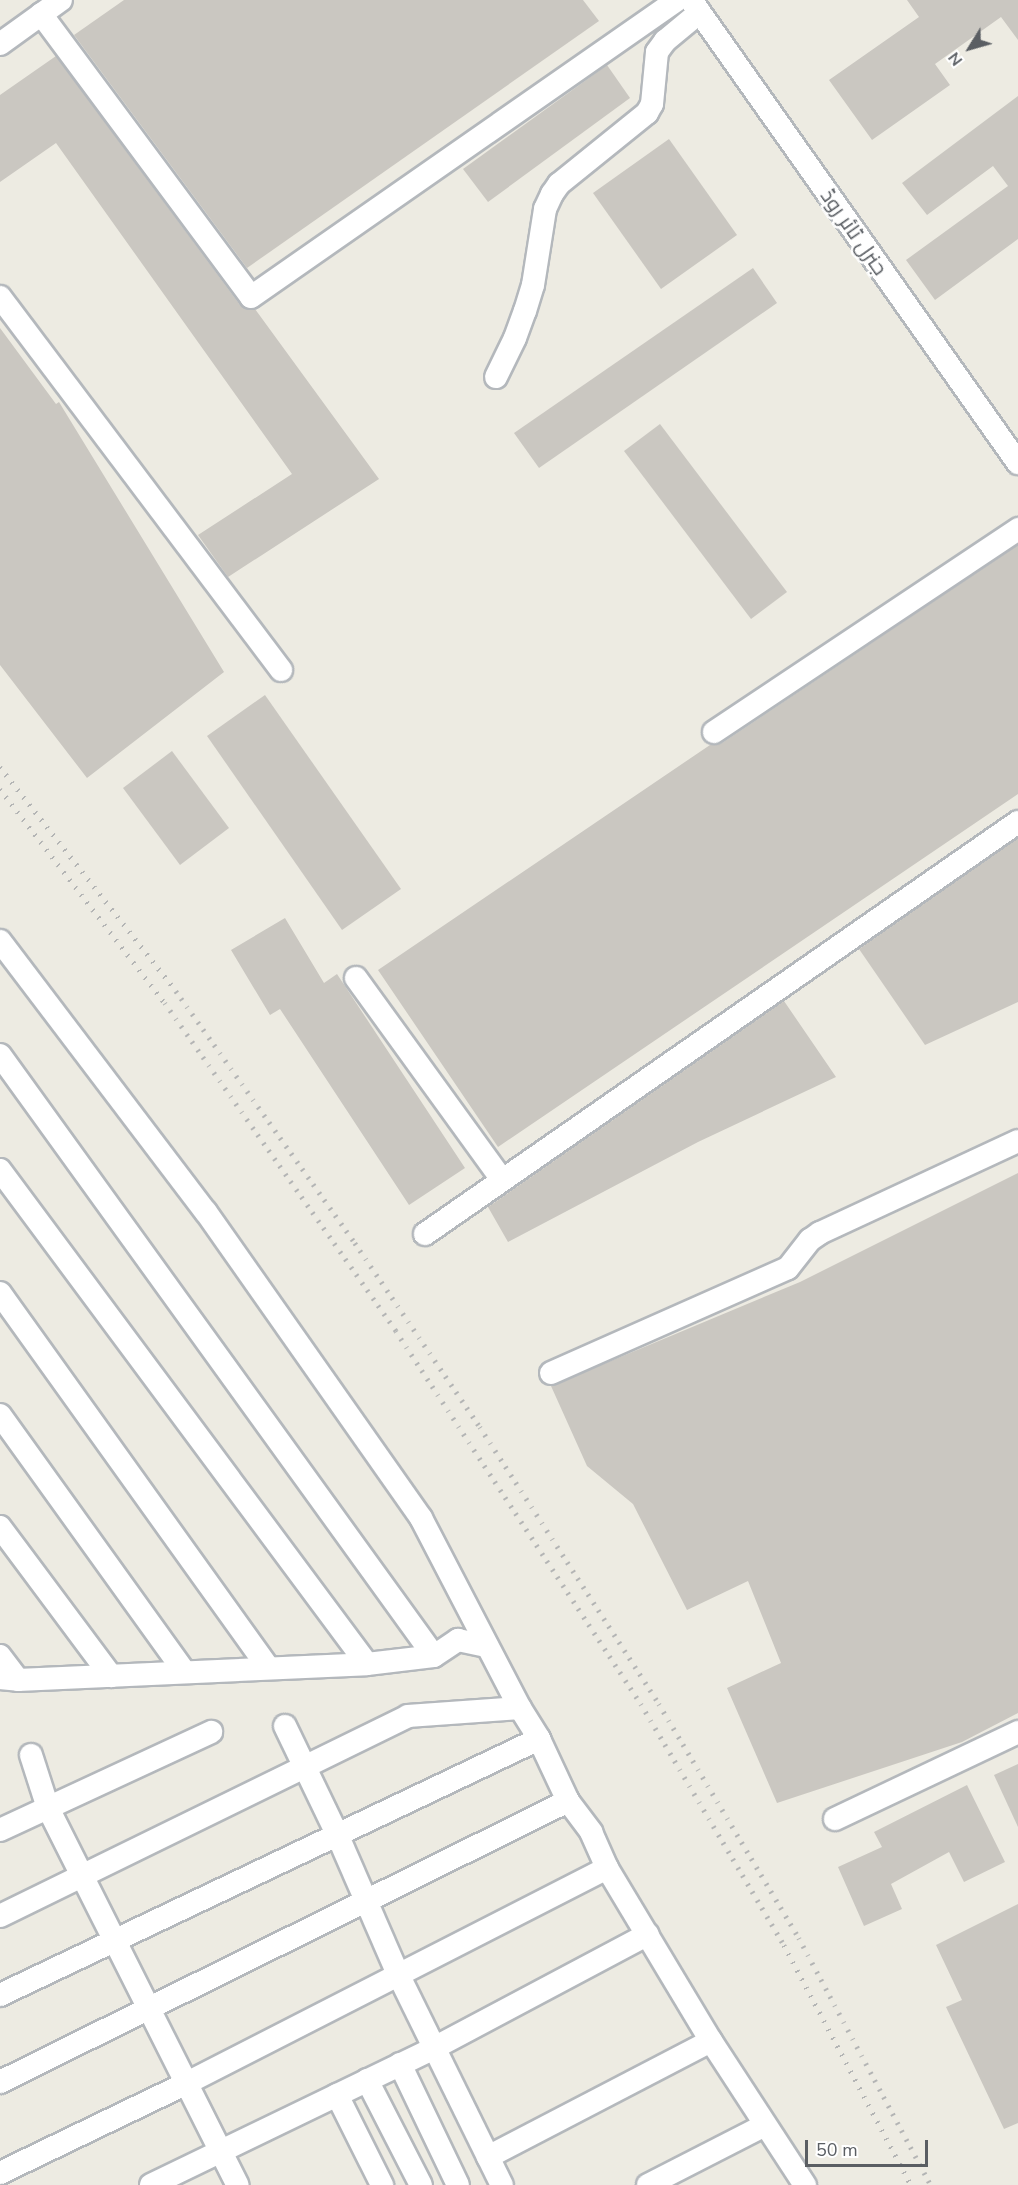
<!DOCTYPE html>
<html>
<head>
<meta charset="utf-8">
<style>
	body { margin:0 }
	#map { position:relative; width:1018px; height:2185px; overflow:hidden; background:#edebe2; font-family:"Nunito Sans",Cairo,sans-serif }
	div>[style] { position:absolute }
	.building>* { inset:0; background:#cac7c1 }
	.roads { filter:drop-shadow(2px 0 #b4b8bc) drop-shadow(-2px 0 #b4b8bc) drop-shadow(0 2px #b4b8bc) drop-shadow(0 -2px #b4b8bc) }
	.minor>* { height:22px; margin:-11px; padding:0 11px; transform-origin:11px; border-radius:11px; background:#fff }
	.rail>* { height:4.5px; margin-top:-2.25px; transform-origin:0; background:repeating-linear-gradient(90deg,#b3b4b4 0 1.5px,transparent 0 9.5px) }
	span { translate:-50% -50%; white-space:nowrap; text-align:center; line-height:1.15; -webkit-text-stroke:5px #fff; paint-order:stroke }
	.street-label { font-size:21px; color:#5a5e63 }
	.north { position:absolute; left:940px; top:18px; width:60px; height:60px; -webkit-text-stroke:4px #fff; paint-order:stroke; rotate:233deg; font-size:16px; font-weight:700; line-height:24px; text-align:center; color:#5a5e63 }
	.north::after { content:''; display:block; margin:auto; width:21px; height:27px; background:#5a5e63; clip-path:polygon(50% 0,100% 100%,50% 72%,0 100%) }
	.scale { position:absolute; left:805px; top:2140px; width:123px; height:27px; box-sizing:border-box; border:3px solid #5a5e63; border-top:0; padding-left:8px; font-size:18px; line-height:21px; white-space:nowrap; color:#5a5e63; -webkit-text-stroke:4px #fff; paint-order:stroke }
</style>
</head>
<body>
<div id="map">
	<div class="building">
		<i style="clip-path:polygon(124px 0,583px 0,599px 21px,247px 268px,74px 35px)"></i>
		<i style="clip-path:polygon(907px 0,1018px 0,1018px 40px,1001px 17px,935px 64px,950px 85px,872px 140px,829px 80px,919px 17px)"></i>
		<i style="clip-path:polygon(56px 56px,240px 305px,246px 309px,255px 309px,379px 479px,228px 577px,198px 535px,292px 474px,56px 143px,0 182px,0 95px)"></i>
		<i style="clip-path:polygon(607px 65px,630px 98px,488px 202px,463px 169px)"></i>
		<i style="clip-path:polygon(1018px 96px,1018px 239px,935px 300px,906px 260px,1008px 186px,993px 166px,927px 215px,902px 183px)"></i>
		<i style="clip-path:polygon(669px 139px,737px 235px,661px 289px,593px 193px)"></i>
		<i style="clip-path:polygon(753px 268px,777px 303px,539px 468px,514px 433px)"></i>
		<i style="clip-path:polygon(0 328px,56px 404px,59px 402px,224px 672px,87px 778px,0 665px)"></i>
		<i style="clip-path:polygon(660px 424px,787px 592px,751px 619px,624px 451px)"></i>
		<i style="clip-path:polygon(1018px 545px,1018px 794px,498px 1147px,378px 970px,710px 745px,722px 743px)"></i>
		<i style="clip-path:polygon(265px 695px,401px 889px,342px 930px,207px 736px)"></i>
		<i style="clip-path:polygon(172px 751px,229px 828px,180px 865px,123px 788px)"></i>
		<i style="clip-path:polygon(1018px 838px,1018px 1002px,925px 1045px,859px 949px)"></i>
		<i style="clip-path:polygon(285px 918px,324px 983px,337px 974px,465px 1168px,409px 1205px,280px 1009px,270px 1015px,231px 950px)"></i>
		<i style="clip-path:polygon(784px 1001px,836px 1077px,698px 1142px,508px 1242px,488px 1207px)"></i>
		<i style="clip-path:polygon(1018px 1173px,1018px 1713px,962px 1742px,777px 1803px,727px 1688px,781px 1663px,748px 1581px,687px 1610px,633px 1504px,587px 1466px,551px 1386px,800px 1282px)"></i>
		<i style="clip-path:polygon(1018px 1764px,1018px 1827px,994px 1775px)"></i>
		<i style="clip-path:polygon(967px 1785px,1005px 1862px,964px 1882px,949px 1852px,891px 1884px,902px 1909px,864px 1926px,838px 1867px,882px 1847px,874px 1832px)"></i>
		<i style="clip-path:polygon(1018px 1904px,1018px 2123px,1004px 2129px,946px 2007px,962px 2000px,936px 1945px)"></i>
	</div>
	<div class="roads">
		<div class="minor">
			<i style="left:691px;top:0;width:567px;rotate:54.77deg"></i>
			<i style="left:41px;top:14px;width:352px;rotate:53.4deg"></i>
			<i style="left:251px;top:297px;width:519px;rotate:-34.88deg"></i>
			<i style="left:0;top:44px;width:75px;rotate:-35.8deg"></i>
			<i style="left:0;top:297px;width:467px;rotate:53deg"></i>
			<i style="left:496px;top:377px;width:43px;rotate:-64deg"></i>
			<i style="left:515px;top:338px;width:29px;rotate:-70deg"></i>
			<i style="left:525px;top:311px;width:27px;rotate:-73deg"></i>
			<i style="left:533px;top:285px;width:77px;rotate:-81deg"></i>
			<i style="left:545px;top:209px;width:17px;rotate:-65deg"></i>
			<i style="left:552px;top:194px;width:12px;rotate:-55deg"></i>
			<i style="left:559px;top:184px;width:113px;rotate:-38.9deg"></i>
			<i style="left:647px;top:113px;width:10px;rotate:-61deg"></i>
			<i style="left:652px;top:104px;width:52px;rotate:-84.5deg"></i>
			<i style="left:657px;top:52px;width:14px;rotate:-54deg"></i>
			<i style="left:665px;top:41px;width:45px;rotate:-39.6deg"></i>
			<i style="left:714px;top:732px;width:366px;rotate:-33.7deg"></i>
			<i style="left:0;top:941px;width:340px;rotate:52.8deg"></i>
			<i style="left:206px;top:1212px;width:374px;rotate:54.9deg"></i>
			<i style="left:421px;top:1518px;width:214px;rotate:62.5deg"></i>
			<i style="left:520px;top:1708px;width:36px;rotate:58deg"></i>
			<i style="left:539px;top:1739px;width:68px;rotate:64.9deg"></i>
			<i style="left:568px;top:1801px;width:39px;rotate:53deg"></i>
			<i style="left:591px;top:1832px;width:39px;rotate:66deg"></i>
			<i style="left:607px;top:1868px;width:202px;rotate:59deg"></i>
			<i style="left:711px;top:2041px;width:172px;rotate:56.9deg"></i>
			<i style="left:356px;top:978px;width:249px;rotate:54.1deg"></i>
			<i style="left:0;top:1055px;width:741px;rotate:54.17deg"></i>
			<i style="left:0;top:1170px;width:615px;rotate:53.39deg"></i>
			<i style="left:425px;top:1234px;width:722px;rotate:-34.79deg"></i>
			<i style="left:0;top:1293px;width:460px;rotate:54.4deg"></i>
			<i style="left:551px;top:1373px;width:259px;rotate:-23.9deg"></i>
			<i style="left:788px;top:1268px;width:36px;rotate:-52deg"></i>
			<i style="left:810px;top:1240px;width:12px;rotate:-35deg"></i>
			<i style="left:820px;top:1233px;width:218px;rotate:-24.9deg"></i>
			<i style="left:0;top:1415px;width:315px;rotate:54.3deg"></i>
			<i style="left:0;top:1527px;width:186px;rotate:53.3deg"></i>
			<i style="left:0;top:1656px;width:30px;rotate:53deg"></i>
			<i style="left:0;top:1678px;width:18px;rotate:6deg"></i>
			<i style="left:18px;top:1680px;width:349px;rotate:-2.6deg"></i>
			<i style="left:367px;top:1664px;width:67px;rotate:-6.8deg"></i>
			<i style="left:434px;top:1656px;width:29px;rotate:-34deg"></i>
			<i style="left:458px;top:1640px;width:30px;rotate:12deg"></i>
			<i style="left:285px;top:1726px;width:120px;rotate:64.3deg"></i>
			<i style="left:337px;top:1834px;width:153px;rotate:66.5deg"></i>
			<i style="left:398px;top:1974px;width:235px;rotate:63.8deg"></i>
			<i style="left:31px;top:1755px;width:56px;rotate:72.2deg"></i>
			<i style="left:48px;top:1808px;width:422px;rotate:63.3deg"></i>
			<i style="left:835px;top:1819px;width:203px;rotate:-25.4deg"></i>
			<i style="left:0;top:1830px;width:233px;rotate:-24.9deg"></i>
			<i style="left:0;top:1916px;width:454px;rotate:-26.1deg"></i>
			<i style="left:408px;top:1716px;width:112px;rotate:-4.1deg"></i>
			<i style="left:0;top:1995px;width:597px;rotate:-25.41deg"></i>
			<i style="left:400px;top:2064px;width:134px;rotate:64.4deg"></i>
			<i style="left:367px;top:2080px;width:118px;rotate:62.8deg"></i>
			<i style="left:0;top:2082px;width:634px;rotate:-26.32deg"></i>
			<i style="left:337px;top:2095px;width:101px;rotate:63.4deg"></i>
			<i style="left:488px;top:2157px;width:251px;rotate:-27.5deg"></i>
			<i style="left:0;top:2173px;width:208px;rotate:-25.7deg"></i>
			<i style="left:187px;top:2083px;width:472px;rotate:-27.1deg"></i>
			<i style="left:151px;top:2185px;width:314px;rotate:-25.8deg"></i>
			<i style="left:434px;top:2048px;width:242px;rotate:-28deg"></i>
			<i style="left:648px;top:2185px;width:131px;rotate:-27.1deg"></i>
		</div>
	</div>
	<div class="rail">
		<i style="left:0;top:767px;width:285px;rotate:51.8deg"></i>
		<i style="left:176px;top:991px;width:309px;rotate:54.6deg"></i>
		<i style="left:355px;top:1243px;width:222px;rotate:55.8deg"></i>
		<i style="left:480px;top:1427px;width:330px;rotate:57.1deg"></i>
		<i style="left:659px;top:1704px;width:273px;rotate:59.1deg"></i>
		<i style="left:799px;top:1938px;width:280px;rotate:61.9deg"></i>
		<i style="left:0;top:789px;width:270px;rotate:52.4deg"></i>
		<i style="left:165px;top:1003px;width:401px;rotate:54.8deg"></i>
		<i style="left:396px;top:1331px;width:446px;rotate:56.7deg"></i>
		<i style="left:641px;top:1704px;width:280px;rotate:59.3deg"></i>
		<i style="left:784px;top:1945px;width:272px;rotate:62.1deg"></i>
	</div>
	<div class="street-label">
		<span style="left:854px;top:232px;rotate:55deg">جنرل ٹائر روڈ</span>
	</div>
	<div class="north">N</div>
	<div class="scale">50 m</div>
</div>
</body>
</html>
